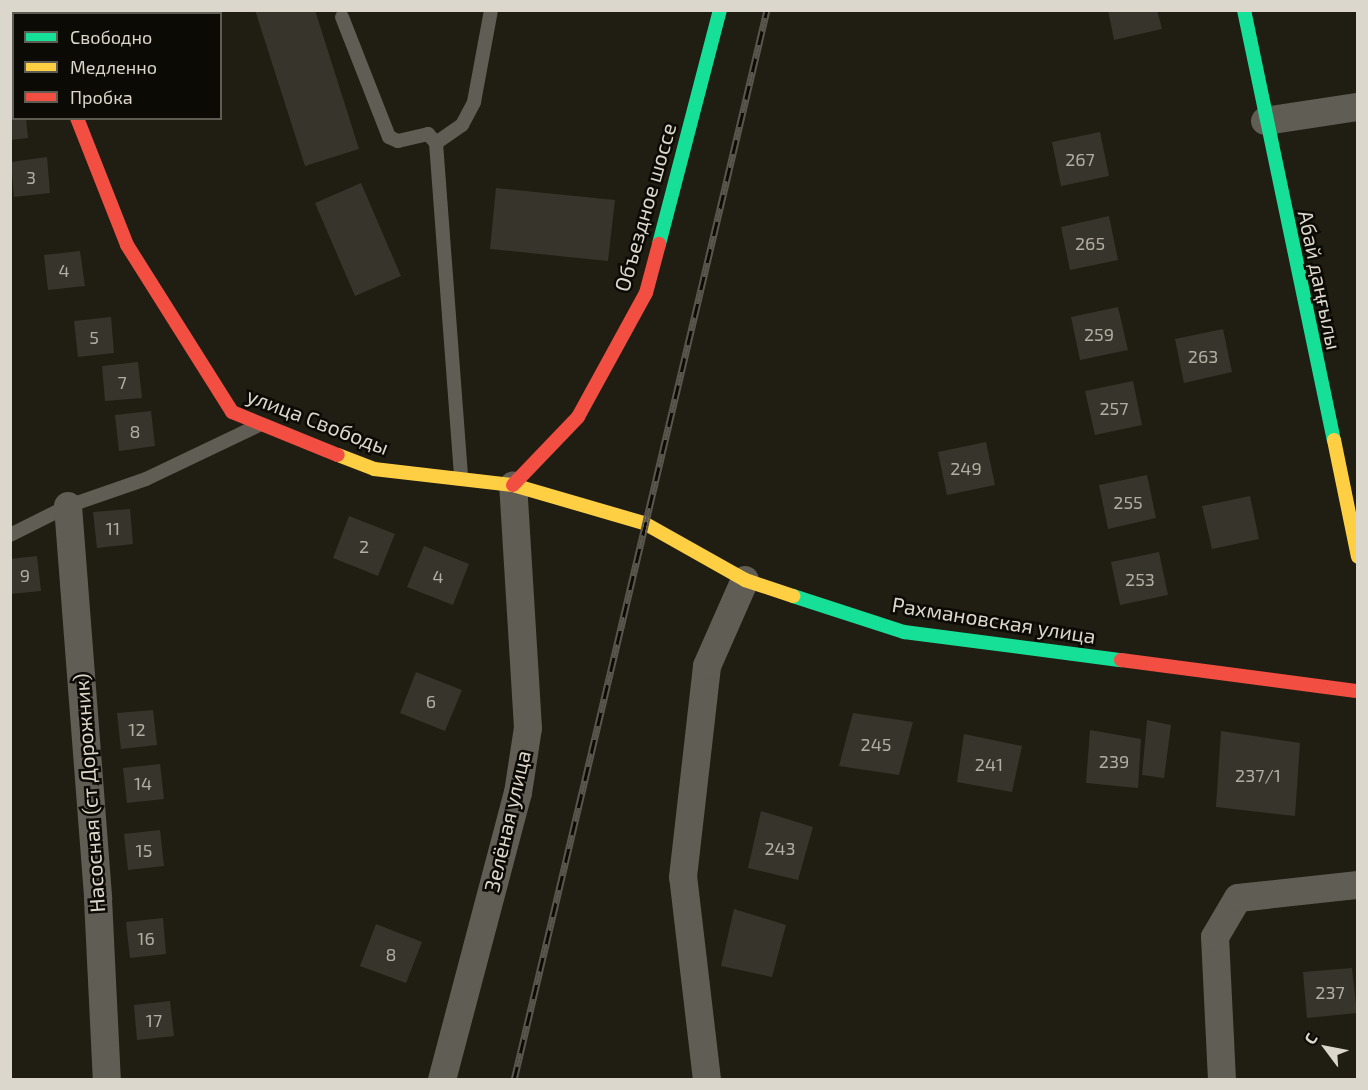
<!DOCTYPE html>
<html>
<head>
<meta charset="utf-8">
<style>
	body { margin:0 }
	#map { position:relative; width:1368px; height:1090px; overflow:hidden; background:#201d13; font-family:"Exo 2",sans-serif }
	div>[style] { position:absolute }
	.building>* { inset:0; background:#37342b }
	.lane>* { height:14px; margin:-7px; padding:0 7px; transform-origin:7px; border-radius:7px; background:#605d55 }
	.street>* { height:28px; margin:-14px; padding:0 14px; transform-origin:14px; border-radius:14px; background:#605d55 }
	.fast>* { height:14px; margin:-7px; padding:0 7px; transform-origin:7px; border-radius:7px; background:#16e098 }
	.slow>* { height:14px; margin:-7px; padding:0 7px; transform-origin:7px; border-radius:7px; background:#ffcf43 }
	.jam>* { height:14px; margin:-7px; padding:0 7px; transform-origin:7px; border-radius:7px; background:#f24e42 }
	.rail>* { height:7px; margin-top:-3.5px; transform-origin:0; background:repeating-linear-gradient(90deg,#0c0a04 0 14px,#59564e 0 28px); box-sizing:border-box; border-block:2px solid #59564e }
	span { translate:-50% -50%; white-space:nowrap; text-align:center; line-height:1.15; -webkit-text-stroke:5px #0c0a04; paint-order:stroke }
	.number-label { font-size:18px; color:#b2aea4 }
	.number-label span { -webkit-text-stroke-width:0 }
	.street-label { font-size:21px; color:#dbd7cc }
	.frame { position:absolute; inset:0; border:12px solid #dbd7cc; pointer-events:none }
	.legend { position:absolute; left:12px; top:12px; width:210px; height:108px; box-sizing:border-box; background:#0c0a04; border:2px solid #5f5c54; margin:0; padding:8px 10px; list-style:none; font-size:18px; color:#dbd7cc }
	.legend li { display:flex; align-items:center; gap:12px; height:30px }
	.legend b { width:30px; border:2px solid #5f5c54 }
	.north { position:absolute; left:1296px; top:1018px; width:60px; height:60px; -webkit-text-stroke:4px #0c0a04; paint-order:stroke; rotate:302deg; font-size:16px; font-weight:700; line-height:24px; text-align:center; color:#dbd7cc }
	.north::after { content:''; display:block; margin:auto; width:21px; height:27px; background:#dbd7cc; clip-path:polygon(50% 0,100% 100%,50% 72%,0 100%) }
</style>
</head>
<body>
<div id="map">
	<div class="building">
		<i style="clip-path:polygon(255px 10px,315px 10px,359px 149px,305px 166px)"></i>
		<i style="clip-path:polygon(1108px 10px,1157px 10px,1162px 29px,1114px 40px)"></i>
		<i style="clip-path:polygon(10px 104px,14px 104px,14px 118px,26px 118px,28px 138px,10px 140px)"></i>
		<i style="clip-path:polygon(1100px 132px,1109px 176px,1061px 186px,1052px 142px)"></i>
		<i style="clip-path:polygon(47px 157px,50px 193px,14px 197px,11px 162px)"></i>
		<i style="clip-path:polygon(361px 183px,401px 276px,355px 296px,315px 203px)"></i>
		<i style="clip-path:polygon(496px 188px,615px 200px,608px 261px,490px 249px)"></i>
		<i style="clip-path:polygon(1109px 216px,1118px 260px,1070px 270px,1061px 227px)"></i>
		<i style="clip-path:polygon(80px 251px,85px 286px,48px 290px,44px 255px)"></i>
		<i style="clip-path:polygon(1118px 307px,1128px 350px,1080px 360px,1071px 317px)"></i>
		<i style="clip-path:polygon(111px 317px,114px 353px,78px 357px,74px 321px)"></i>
		<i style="clip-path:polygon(1223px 329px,1232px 372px,1184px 383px,1175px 339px)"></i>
		<i style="clip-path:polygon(138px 362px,142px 398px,105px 401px,102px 366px)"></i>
		<i style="clip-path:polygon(1133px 381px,1142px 425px,1095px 435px,1085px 391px)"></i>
		<i style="clip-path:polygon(151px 411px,155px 446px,119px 451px,115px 415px)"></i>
		<i style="clip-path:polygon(986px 442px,995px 485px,947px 495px,938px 452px)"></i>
		<i style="clip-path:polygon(1147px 475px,1156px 518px,1108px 529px,1099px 485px)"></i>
		<i style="clip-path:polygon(1250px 496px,1259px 539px,1212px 549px,1202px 506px)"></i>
		<i style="clip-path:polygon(130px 509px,133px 544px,97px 548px,93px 512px)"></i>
		<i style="clip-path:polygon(349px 516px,395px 534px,378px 576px,333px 558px)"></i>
		<i style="clip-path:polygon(424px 546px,469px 564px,453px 605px,407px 587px)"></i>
		<i style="clip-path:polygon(1159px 552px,1168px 595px,1120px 605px,1111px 562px)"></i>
		<i style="clip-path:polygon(37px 556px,41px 591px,10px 594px,10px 559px)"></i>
		<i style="clip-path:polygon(416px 672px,462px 690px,445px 731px,400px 713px)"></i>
		<i style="clip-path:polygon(153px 710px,157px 745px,121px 749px,117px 713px)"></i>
		<i style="clip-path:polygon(853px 713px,913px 722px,899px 775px,839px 766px)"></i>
		<i style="clip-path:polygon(1147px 720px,1171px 725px,1164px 778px,1142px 775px)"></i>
		<i style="clip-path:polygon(1090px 730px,1141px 739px,1138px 788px,1086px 783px)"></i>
		<i style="clip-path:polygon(1221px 731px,1300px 743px,1295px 816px,1216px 807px)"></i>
		<i style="clip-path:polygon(964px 734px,1022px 746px,1012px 792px,957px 782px)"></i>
		<i style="clip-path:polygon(160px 764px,164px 799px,127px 803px,123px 768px)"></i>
		<i style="clip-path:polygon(761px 811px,813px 827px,798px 880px,748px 868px)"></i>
		<i style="clip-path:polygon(160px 830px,164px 866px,128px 870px,124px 834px)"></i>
		<i style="clip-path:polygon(734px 909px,786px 925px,772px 977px,721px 966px)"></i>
		<i style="clip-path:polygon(163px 918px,166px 954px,130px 958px,126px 922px)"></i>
		<i style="clip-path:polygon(376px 924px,422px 942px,406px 983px,360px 966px)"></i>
		<i style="clip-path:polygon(1352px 968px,1357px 1013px,1307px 1018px,1303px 972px)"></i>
		<i style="clip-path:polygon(170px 1001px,174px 1036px,137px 1040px,134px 1005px)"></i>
	</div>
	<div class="lane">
		<i style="left:342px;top:17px;width:129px;rotate:68.6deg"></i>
		<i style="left:389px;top:137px;width:10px;rotate:24deg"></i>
		<i style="left:398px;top:141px;width:31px;rotate:-13deg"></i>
		<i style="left:428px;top:134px;width:12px;rotate:48deg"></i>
		<i style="left:436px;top:143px;width:337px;rotate:85.7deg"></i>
		<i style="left:436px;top:143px;width:32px;rotate:-35deg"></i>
		<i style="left:462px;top:125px;width:26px;rotate:-62deg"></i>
		<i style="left:474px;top:102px;width:94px;rotate:-79.5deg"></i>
		<i style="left:10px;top:535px;width:65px;rotate:-26.6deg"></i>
		<i style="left:68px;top:506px;width:83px;rotate:-19.1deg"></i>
		<i style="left:146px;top:479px;width:123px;rotate:-25.5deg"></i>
	</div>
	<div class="street">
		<i style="left:10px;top:12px;width:4px;rotate:-27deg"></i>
		<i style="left:1265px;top:121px;width:94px;rotate:-8.6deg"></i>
		<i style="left:68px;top:506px;width:394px;rotate:85.6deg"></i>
		<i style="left:98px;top:899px;width:181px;rotate:87.2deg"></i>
		<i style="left:442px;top:1080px;width:297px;rotate:-75.2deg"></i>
		<i style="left:518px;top:793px;width:66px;rotate:-81.3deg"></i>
		<i style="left:528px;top:728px;width:243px;rotate:-93.5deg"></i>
		<i style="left:707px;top:1080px;width:204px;rotate:-96.7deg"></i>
		<i style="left:683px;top:877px;width:212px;rotate:-83.5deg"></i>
		<i style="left:707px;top:666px;width:94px;rotate:-66.2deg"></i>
		<i style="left:1222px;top:1080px;width:143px;rotate:-92.8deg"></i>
		<i style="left:1215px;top:937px;width:45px;rotate:-59.5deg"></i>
		<i style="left:1238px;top:898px;width:121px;rotate:-6.2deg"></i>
	</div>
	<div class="fast">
		<i style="left:1244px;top:10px;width:439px;rotate:78.2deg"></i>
		<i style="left:659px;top:244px;width:242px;rotate:-75.4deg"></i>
		<i style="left:793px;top:596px;width:117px;rotate:18deg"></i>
		<i style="left:904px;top:632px;width:219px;rotate:7.4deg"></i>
	</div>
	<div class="slow">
		<i style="left:34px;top:10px;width:4px;rotate:76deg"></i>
		<i style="left:1334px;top:440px;width:119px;rotate:78.4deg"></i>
		<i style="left:338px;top:455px;width:39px;rotate:21deg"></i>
		<i style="left:374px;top:469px;width:140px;rotate:6.6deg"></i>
		<i style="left:513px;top:485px;width:136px;rotate:16.2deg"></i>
		<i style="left:644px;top:523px;width:116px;rotate:29.4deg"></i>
		<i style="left:745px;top:580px;width:51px;rotate:18.4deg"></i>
	</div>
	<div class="jam">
		<i style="left:77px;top:118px;width:136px;rotate:68.5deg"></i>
		<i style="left:127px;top:245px;width:197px;rotate:57.8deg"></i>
		<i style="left:232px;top:412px;width:114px;rotate:22.1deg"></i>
		<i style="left:513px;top:485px;width:94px;rotate:-46.3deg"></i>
		<i style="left:578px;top:417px;width:141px;rotate:-61.3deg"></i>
		<i style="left:646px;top:293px;width:51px;rotate:-75.1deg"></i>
		<i style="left:1121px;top:660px;width:239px;rotate:7.5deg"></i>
	</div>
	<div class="rail">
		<i style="left:514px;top:1080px;width:1100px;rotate:-76.7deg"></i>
	</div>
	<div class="number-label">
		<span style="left:1080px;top:159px">267</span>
		<span style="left:31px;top:177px">3</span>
		<span style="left:1090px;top:243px">265</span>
		<span style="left:64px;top:270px">4</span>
		<span style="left:1099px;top:334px">259</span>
		<span style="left:94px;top:337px">5</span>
		<span style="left:1203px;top:356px">263</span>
		<span style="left:122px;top:382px">7</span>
		<span style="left:1114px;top:408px">257</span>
		<span style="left:135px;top:431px">8</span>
		<span style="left:966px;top:468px">249</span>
		<span style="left:1128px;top:502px">255</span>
		<span style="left:113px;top:528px">11</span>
		<span style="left:364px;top:546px">2</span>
		<span style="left:25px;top:575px">9</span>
		<span style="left:438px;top:576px">4</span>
		<span style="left:1140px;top:579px">253</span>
		<span style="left:431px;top:701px">6</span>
		<span style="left:137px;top:729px">12</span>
		<span style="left:876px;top:744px">245</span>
		<span style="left:1114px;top:761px">239</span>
		<span style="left:989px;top:764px">241</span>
		<span style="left:1258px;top:775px">237/1</span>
		<span style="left:143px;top:783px">14</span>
		<span style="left:780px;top:848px">243</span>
		<span style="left:144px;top:850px">15</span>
		<span style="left:146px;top:938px">16</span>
		<span style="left:391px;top:954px">8</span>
		<span style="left:1330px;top:992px">237</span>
		<span style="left:154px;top:1020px">17</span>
	</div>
	<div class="street-label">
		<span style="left:645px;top:207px;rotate:-74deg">Объездное шоссе</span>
		<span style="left:1320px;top:280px;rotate:78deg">Абай даңғылы</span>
		<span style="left:318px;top:421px;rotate:21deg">улица Свободы</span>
		<span style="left:994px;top:620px;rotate:9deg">Рахмановская улица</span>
		<span style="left:89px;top:793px;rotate:-94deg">Насосная (ст Дорожник)</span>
		<span style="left:507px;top:821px;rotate:-77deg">Зелёная улица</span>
	</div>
	<div class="frame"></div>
	<ul class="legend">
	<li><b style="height:8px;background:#16e098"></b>Свободно</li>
	<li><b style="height:8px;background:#ffcf43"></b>Медленно</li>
	<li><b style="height:8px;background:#f24e42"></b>Пробка</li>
	</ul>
	<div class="north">С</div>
</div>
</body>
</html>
